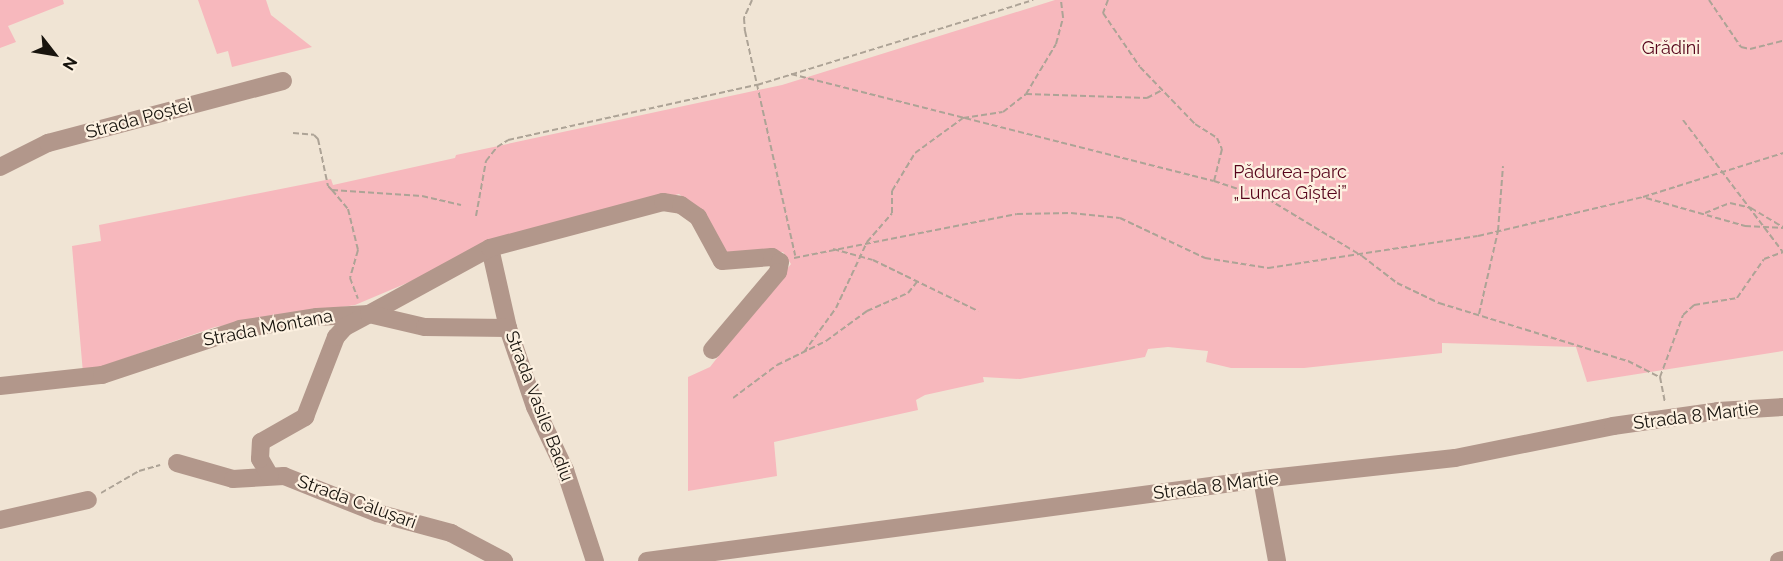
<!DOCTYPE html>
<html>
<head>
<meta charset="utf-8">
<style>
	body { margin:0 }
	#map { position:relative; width:1783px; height:561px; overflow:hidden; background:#f0e4d4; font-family:Raleway,sans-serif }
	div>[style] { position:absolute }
	.green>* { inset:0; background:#f7b8bd }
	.path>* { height:2px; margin-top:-1px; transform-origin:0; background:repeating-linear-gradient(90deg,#ada396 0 6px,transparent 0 9px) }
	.minor>* { height:18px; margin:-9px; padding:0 9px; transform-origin:9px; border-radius:9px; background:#b2978b }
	span { translate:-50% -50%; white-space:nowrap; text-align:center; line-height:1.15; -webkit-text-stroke:4.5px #fdf1e1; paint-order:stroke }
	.park-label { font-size:18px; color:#56041a }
	.street-label { font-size:18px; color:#18140e }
	.north { position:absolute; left:24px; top:24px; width:60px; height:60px; -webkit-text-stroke:4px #fdf1e1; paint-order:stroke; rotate:121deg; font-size:16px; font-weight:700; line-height:24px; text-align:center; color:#18140e }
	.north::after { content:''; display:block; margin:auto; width:21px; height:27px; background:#18140e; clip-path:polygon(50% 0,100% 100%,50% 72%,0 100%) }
</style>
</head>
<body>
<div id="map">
	<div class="green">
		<i style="clip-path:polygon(0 0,63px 0,64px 4px,8px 26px,16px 42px,0 48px)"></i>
		<i style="clip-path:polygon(198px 0,266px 0,271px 15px,312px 47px,232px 67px,228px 51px,217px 54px)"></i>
		<i style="clip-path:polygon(1055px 0,1783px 0,1783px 351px,1587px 382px,1576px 347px,1442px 343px,1442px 353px,1304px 368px,1231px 368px,1206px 362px,1208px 351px,1168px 347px,1148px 349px,1145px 357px,1020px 379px,983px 377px,984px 382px,925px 395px,916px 400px,918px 410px,774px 442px,777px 476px,688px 491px,688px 377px,710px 367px,791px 264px,783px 252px,729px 259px,696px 208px,679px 194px,497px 245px,355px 305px,215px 327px,83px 373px,72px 246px,101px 241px,99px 225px,331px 179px,333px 185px,455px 158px,456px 155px,782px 85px)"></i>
	</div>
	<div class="path">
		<i style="left:752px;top:0;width:20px;rotate:114deg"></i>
		<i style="left:744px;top:18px;width:13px;rotate:86deg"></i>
		<i style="left:745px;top:31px;width:230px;rotate:77.4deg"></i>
		<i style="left:1108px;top:0;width:14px;rotate:111deg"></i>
		<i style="left:1103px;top:13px;width:65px;rotate:55.6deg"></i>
		<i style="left:1140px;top:67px;width:79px;rotate:46deg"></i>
		<i style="left:1195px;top:124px;width:26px;rotate:32deg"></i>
		<i style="left:1217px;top:138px;width:12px;rotate:66deg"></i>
		<i style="left:1222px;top:149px;width:33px;rotate:104deg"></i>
		<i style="left:1709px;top:0;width:57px;rotate:55.8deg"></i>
		<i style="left:1741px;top:47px;width:9px;rotate:13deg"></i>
		<i style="left:1750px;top:49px;width:34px;rotate:-14deg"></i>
		<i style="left:791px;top:74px;width:436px;rotate:14.2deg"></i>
		<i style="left:1214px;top:181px;width:57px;rotate:18.4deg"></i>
		<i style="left:1268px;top:199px;width:110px;rotate:31.2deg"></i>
		<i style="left:1362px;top:256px;width:44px;rotate:37.6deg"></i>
		<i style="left:1397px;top:283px;width:47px;rotate:25.5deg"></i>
		<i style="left:1439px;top:303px;width:198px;rotate:17.1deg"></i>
		<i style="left:1628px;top:361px;width:36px;rotate:27deg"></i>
		<i style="left:1660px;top:377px;width:26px;rotate:79deg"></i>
		<i style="left:1026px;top:94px;width:121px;rotate:1.9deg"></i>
		<i style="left:1147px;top:98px;width:17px;rotate:-28deg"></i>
		<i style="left:1683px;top:120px;width:166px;rotate:52.9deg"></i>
		<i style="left:293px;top:133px;width:21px;rotate:5deg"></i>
		<i style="left:314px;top:135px;width:6px;rotate:45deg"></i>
		<i style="left:318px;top:139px;width:48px;rotate:78deg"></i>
		<i style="left:328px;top:186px;width:6px;rotate:45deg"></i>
		<i style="left:332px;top:190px;width:90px;rotate:3.8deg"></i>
		<i style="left:422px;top:196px;width:40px;rotate:13deg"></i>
		<i style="left:332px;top:190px;width:25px;rotate:50deg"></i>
		<i style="left:348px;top:209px;width:42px;rotate:76.3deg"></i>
		<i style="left:358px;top:250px;width:29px;rotate:106deg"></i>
		<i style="left:350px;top:278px;width:22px;rotate:69deg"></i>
		<i style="left:1646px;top:198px;width:103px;rotate:15.8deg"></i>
		<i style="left:1745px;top:226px;width:38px;rotate:3deg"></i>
		<i style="left:1705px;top:213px;width:27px;rotate:-22deg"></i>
		<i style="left:1730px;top:203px;width:22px;rotate:13deg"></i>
		<i style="left:1751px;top:208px;width:37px;rotate:31deg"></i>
		<i style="left:476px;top:216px;width:56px;rotate:-79.7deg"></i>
		<i style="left:486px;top:161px;width:18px;rotate:-52deg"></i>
		<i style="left:497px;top:147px;width:13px;rotate:-32deg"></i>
		<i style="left:508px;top:140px;width:255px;rotate:-12.5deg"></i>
		<i style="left:757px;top:85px;width:289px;rotate:-17.1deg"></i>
		<i style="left:833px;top:249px;width:41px;rotate:15.4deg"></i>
		<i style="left:873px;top:260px;width:117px;rotate:25.9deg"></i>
		<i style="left:794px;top:258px;width:227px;rotate:-11.2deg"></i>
		<i style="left:1017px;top:214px;width:54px;rotate:-1.1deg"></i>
		<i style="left:1071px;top:213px;width:49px;rotate:5.8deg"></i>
		<i style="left:1120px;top:218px;width:94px;rotate:25.2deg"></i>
		<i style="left:1205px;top:258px;width:64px;rotate:9deg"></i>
		<i style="left:1268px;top:268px;width:212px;rotate:-8.7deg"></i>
		<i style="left:1478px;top:236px;width:170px;rotate:-13.3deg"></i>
		<i style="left:1643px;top:197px;width:147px;rotate:-17.4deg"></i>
		<i style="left:1479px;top:314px;width:85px;rotate:-77.1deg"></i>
		<i style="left:1498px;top:231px;width:65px;rotate:-85.6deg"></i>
		<i style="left:804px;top:352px;width:54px;rotate:-54deg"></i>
		<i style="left:836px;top:308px;width:73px;rotate:-64.8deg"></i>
		<i style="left:867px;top:242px;width:38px;rotate:-49deg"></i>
		<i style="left:892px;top:213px;width:22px;rotate:-90deg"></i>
		<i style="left:892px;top:191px;width:44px;rotate:-58.8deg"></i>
		<i style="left:915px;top:153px;width:59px;rotate:-36.1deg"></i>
		<i style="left:963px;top:118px;width:40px;rotate:-8.5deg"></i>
		<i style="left:1003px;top:112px;width:29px;rotate:-38deg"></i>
		<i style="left:1026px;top:94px;width:58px;rotate:-59deg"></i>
		<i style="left:1056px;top:44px;width:28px;rotate:-75deg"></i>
		<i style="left:1063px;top:17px;width:17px;rotate:-97deg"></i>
		<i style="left:1660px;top:377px;width:66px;rotate:-69.6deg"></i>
		<i style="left:1683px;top:315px;width:15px;rotate:-42deg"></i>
		<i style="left:1694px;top:305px;width:44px;rotate:-9.2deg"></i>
		<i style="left:1737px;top:298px;width:47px;rotate:-55.3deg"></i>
		<i style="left:1764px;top:259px;width:20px;rotate:-20deg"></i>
		<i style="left:733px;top:398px;width:55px;rotate:-36.9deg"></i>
		<i style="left:777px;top:365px;width:55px;rotate:-26.1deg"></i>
		<i style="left:826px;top:341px;width:51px;rotate:-36.2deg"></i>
		<i style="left:867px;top:311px;width:45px;rotate:-23.7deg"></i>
		<i style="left:908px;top:293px;width:14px;rotate:-51deg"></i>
		<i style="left:101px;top:493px;width:44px;rotate:-30.1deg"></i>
		<i style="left:139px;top:471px;width:22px;rotate:-16deg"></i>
	</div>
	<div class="minor">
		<i style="left:0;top:167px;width:54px;rotate:-26.6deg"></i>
		<i style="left:48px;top:143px;width:243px;rotate:-14.8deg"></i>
		<i style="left:490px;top:248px;width:82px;rotate:77.3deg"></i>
		<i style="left:508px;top:328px;width:83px;rotate:71.1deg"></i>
		<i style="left:535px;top:407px;width:70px;rotate:64.5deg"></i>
		<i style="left:565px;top:470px;width:96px;rotate:71.8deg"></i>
		<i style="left:0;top:386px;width:103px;rotate:-6.2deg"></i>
		<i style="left:102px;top:375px;width:145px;rotate:-18.4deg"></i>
		<i style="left:240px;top:329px;width:78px;rotate:-8.9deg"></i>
		<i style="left:317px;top:317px;width:52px;rotate:-3.3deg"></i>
		<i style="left:369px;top:314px;width:138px;rotate:-28.6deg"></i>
		<i style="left:490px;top:248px;width:179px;rotate:-14.9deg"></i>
		<i style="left:663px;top:202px;width:18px;rotate:9deg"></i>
		<i style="left:681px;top:205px;width:21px;rotate:35deg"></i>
		<i style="left:698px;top:217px;width:50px;rotate:61.4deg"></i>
		<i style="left:722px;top:261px;width:50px;rotate:-4.6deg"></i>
		<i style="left:772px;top:257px;width:9px;rotate:32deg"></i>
		<i style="left:780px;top:262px;width:10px;rotate:101deg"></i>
		<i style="left:778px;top:272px;width:102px;rotate:130.2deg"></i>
		<i style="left:177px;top:463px;width:58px;rotate:15.9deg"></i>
		<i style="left:233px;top:479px;width:51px;rotate:-3.4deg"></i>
		<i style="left:284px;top:476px;width:100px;rotate:21.7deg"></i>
		<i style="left:377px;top:513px;width:77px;rotate:15.1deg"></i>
		<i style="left:451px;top:533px;width:60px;rotate:27.8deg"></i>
		<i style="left:270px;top:476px;width:20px;rotate:-120deg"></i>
		<i style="left:260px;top:459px;width:17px;rotate:-87deg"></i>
		<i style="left:261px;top:442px;width:51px;rotate:-29.6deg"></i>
		<i style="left:305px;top:417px;width:86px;rotate:-68.8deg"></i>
		<i style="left:336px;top:337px;width:13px;rotate:-48deg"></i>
		<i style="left:345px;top:327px;width:27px;rotate:-28deg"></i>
		<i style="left:369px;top:314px;width:57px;rotate:13.1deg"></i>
		<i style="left:425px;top:327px;width:83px;rotate:0.7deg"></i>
		<i style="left:1262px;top:479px;width:83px;rotate:79.6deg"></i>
		<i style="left:0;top:520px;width:90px;rotate:-12.8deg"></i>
		<i style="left:647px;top:561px;width:620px;rotate:-7.59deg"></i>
		<i style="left:1262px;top:479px;width:194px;rotate:-6.2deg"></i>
		<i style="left:1455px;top:458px;width:161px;rotate:-11.4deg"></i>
		<i style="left:1613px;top:426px;width:106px;rotate:-8.1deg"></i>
		<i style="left:1718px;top:411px;width:65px;rotate:-3.5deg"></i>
		<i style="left:1779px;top:561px;width:4px;rotate:-14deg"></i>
	</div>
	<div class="park-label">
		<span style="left:1671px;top:48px">Grădini</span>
		<span style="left:1290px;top:183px">Pădurea-parc<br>„Lunca Gîștei”</span>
	</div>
	<div class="street-label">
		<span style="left:139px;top:119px;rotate:-15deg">Strada Poștei</span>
		<span style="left:268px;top:328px;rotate:-11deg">Strada Montana</span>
		<span style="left:539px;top:406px;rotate:69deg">Strada Vasile Badiu</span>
		<span style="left:1696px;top:416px;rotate:-7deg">Strada 8 Martie</span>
		<span style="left:1216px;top:486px;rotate:-7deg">Strada 8 Martie</span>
		<span style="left:357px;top:502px;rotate:20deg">Strada Călușari</span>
	</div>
	<div class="north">N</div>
</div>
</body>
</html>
